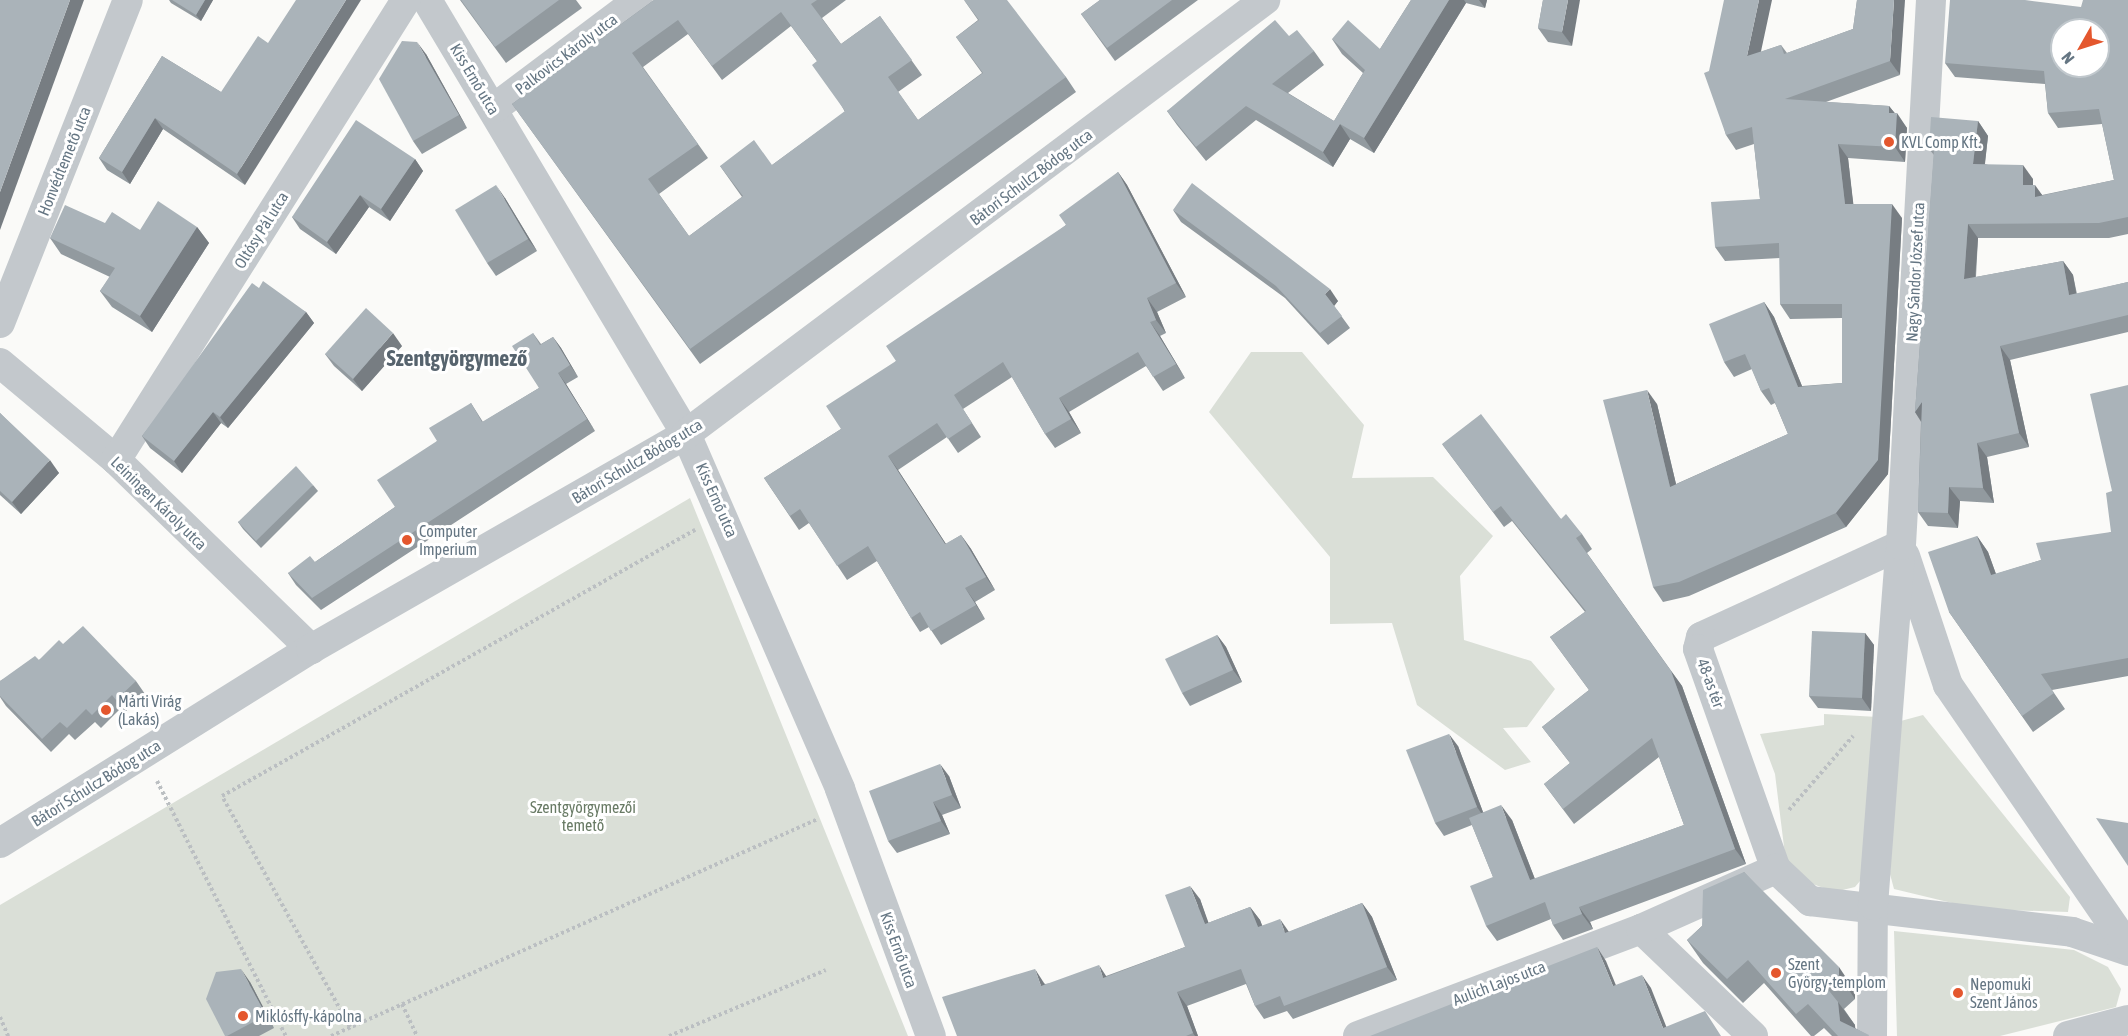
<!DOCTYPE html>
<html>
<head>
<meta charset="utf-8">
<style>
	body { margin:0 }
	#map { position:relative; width:2128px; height:1036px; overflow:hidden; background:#fafaf8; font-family:"Asap Condensed",sans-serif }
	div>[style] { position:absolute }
	.green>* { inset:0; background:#dadfd7 }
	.path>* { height:4px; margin-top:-2px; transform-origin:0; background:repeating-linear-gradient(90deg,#bbbfc2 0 3px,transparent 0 6px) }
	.street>* { height:30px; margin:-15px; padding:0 15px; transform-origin:15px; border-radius:15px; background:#c3c8cc }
	.wall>* { inset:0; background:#929a9f }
	.shaded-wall>* { inset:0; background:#777d82 }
	.building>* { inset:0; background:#aab3b9 }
	.dots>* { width:16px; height:16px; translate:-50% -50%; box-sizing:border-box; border:3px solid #fff; border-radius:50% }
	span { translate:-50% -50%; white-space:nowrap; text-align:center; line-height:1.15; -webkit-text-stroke:6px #fff; paint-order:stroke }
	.street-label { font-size:16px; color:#657683 }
	.poi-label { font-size:16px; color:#657683 }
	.left { translate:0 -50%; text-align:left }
	.park-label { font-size:16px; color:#687a64 }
	.district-label { font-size:22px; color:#57646e; font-weight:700 }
	.north { position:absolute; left:2050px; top:18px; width:60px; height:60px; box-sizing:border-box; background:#fff; border:2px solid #c1c8cd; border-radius:50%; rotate:231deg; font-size:16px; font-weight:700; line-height:24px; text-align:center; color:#657683 }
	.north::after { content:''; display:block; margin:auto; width:21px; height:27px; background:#e4572e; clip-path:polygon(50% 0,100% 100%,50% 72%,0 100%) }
</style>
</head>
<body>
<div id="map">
	<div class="green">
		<i style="clip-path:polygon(1251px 352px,1302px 352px,1364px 425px,1352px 478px,1433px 477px,1493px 536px,1460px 576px,1464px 640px,1531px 661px,1555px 689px,1527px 727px,1503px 728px,1531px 762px,1505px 770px,1417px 705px,1392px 623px,1330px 624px,1330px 557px,1209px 412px)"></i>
		<i style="clip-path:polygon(690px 498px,908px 1036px,0 1036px,0 905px)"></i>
		<i style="clip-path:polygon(1824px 714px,1878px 717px,1865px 875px,1855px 887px,1834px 892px,1805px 881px,1786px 863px,1775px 774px,1760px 734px,1824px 725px)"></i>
		<i style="clip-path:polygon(1923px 715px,2070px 897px,2068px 912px,1977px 909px,1894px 889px,1890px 874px,1897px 722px)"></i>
		<i style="clip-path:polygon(1894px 931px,2074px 950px,2108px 967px,2121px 989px,2116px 1007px,2000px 1036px,1897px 1036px)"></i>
	</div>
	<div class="path">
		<i style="left:157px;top:781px;width:286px;rotate:63.2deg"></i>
		<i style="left:1789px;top:810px;width:98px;rotate:-49.1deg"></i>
		<i style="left:402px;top:1004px;width:35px;rotate:65deg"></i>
		<i style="left:0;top:1017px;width:21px;rotate:67deg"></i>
		<i style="left:350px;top:1027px;width:264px;rotate:-119deg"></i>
		<i style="left:222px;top:796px;width:543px;rotate:-29.35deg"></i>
		<i style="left:331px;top:1036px;width:533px;rotate:-24.02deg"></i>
		<i style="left:669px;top:1036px;width:170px;rotate:-22.8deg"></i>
	</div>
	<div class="street">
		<i style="left:427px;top:0;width:505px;rotate:59.17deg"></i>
		<i style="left:686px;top:434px;width:387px;rotate:66.5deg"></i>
		<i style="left:840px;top:789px;width:263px;rotate:69.8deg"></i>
		<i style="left:493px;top:109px;width:181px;rotate:-36.9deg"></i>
		<i style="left:0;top:323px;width:347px;rotate:-68.4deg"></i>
		<i style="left:0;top:363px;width:151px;rotate:39.9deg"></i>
		<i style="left:116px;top:460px;width:272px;rotate:44.1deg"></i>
		<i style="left:116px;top:460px;width:544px;rotate:-57.77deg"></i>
		<i style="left:1901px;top:545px;width:220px;rotate:155.3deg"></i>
		<i style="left:1701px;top:637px;width:12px;rotate:104deg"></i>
		<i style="left:1698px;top:649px;width:233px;rotate:70.5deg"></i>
		<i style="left:1776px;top:869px;width:47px;rotate:43.3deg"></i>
		<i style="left:1810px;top:901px;width:264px;rotate:6.7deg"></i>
		<i style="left:2072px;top:932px;width:59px;rotate:18.7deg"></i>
		<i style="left:1905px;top:556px;width:136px;rotate:71.6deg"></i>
		<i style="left:1948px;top:685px;width:318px;rotate:55.5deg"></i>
		<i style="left:0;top:843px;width:367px;rotate:-32deg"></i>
		<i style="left:311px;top:649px;width:432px;rotate:-29.8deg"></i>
		<i style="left:686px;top:434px;width:724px;rotate:-36.85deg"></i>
		<i style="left:1641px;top:929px;width:155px;rotate:43.7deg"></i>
		<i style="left:1358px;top:1036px;width:303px;rotate:-20.7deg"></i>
		<i style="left:1641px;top:929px;width:148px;rotate:-24deg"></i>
		<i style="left:1872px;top:1036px;width:131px;rotate:-89.6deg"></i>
		<i style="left:1873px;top:905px;width:361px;rotate:-85.6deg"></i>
		<i style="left:1901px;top:545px;width:546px;rotate:-86.85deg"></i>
		<i style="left:2068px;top:1036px;width:62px;rotate:-14.9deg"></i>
	</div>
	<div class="wall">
		<i style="clip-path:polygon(169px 0,213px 0,201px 21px,171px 3px)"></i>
		<i style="clip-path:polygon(460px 0,576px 0,582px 8px,506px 63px)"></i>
		<i style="clip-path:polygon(evenodd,654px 0,846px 0,822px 18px,841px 44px,880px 16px,922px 75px,898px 92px,918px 120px,982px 73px,956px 37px,978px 20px,964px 0,1066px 77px,1076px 92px,700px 364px,512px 104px,654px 0,791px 26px,817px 61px,845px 112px,772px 165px,720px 166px,742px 197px,689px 236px,659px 194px,708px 158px,643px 67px,688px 34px,722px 80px,791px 26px)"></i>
		<i style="clip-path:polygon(1100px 0,1198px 0,1115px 61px,1081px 14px)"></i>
		<i style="clip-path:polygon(1411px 0,1487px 0,1485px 8px,1466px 3px,1374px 153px,1350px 139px,1333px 167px,1256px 120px,1206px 161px,1177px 125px,1167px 111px,1289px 36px,1314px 51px,1324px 65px,1288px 93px,1334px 121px,1363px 73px,1342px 54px,1332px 39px,1380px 49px)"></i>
		<i style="clip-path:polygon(1543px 0,1572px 46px,1548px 42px,1538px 28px)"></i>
		<i style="clip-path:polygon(1857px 0,1900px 75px,1826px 102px,1889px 106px,1907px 128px,1905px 162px,1848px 158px,1853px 204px,1902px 218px,1888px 474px,1846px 527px,1689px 596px,1663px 602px,1653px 587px,1657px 404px,1676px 484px,1788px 434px,1775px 403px,1771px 405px,1761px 391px,1752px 369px,1734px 377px,1724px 362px,1764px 302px,1774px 317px,1802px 386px,1842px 383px,1842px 318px,1790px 319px,1780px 304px,1780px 258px,1725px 261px,1715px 247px,1760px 199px,1754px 144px,1736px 150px,1726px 135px,1709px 71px,1761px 52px,1781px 45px,1787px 53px,1853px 29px)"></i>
		<i style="clip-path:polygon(2128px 0,2128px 234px,2109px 238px,1978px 238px,1976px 277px,2063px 261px,2073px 275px,2077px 294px,2128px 282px,2128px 332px,2010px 360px,2029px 447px,1987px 457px,1994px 503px,1960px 501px,1958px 528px,1928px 526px,1918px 512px,1921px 422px,1915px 412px,1934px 155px,1929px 149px,1978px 121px,1988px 136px,1985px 164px,2033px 179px,2033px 185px,2042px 195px,2114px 180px,2102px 124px,2058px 128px,2048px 113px,2045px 84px,1955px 77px,1945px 63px)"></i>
		<i style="clip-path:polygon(426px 54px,467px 128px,422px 154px,413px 141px)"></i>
		<i style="clip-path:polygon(162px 56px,221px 92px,245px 185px,163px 129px,130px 184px,107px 170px,99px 158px)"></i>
		<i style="clip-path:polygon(415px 159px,423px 171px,390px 221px,369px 207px,336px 254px,300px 229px,292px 217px)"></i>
		<i style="clip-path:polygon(1118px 172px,1127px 185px,1186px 297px,1157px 312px,1166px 333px,1160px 336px,1185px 378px,1163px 391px,1146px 366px,1069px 412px,1081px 433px,1055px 448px,1045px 434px,1012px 377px,963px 409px,981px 437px,958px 453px,947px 437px,898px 470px,946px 544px,961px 535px,971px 549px,995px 590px,975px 602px,985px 619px,941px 645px,929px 627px,920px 632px,911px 618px,877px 561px,847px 580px,809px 523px,799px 530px,764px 478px,841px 429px,896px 361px,1066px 225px)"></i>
		<i style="clip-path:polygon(505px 198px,537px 251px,496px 276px,487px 263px)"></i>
		<i style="clip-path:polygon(1173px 210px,1338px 301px,1334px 306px,1350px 328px,1328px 345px,1285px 298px,1181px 222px)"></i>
		<i style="clip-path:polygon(105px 223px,140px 230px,197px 227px,209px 243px,152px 332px,112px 307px,100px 291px,110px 277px,61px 254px,50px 238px)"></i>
		<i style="clip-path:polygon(259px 288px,306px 312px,314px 323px,228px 428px,221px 423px,182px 473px,150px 448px,142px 436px)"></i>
		<i style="clip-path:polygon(533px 333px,541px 344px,553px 337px,561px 348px,578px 377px,566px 384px,595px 431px,321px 610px,296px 585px,288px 573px,315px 562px,395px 507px,437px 441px,471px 403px,483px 422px,539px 388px)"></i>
		<i style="clip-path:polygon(402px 346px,362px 391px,334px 366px,325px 354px)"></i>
		<i style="clip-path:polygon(2128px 385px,2128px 676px,2052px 690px,2065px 709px,2033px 732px,1949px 612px,1977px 536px,1988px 552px,1996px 574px,2041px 560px,2111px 532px,2112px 491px)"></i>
		<i style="clip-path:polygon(0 413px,59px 473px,21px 514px,0 495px)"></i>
		<i style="clip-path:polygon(1442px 444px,1561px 519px,1582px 534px,1592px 549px,1587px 553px,1682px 686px,1746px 864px,1590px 922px,1593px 929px,1563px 940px,1553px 925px,1551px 919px,1497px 941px,1486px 926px,1493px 877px,1472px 825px,1444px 836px,1435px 823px,1458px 746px,1483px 812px,1512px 820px,1535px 879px,1684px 825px,1659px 757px,1574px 824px,1544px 784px,1570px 763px,1542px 727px,1589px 690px,1550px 637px,1585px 612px,1512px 521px,1504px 527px)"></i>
		<i style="clip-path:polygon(313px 485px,318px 491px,261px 548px,243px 529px,238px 522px)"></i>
		<i style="clip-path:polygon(1865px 633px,1874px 645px,1871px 711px,1818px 708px,1809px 696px)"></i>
		<i style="clip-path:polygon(1217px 635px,1226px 647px,1242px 682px,1190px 706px,1182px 693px)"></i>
		<i style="clip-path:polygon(63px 644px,136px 681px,145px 694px,125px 712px,121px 708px,101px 728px,95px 722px,75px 740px,69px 734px,51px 752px,6px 706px,0 697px,0 681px,39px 660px)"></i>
		<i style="clip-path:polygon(949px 776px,961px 808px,942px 815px,950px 834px,897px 853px,888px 841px)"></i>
		<i style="clip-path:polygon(1744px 872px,1855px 991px,1855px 999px,1844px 1009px,1855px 1025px,1855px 1028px,1869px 1036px,1832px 1036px,1824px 1028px,1814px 1036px,1811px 1036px,1764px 983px,1743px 1003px,1703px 963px,1687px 940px,1702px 926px)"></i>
		<i style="clip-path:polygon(1200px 899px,1208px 923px,1250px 907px,1260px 920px,1262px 926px,1289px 932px,1362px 903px,1372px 917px,1397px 980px,1293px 1019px,1287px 1011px,1264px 1019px,1255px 1006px,1246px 984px,1187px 1006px,1198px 1036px,957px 1036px,1044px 983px,1045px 984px,1106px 976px,1185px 947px)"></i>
		<i style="clip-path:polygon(250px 982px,274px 1028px,259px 1036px,225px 1036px)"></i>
	</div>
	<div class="shaded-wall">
		<i style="clip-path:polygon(70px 0,84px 0,0 230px,0 192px)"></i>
		<i style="clip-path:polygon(205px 0,213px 0,201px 21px,196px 15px)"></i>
		<i style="clip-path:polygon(346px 0,361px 0,245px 185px,237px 174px)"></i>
		<i style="clip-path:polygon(1449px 0,1464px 0,1466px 3px,1374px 153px,1364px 138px)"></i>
		<i style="clip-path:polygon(1479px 0,1487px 0,1485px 8px)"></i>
		<i style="clip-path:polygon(1568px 0,1580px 0,1572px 46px,1562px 32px)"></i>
		<i style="clip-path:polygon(1759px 0,1772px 0,1757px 70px,1747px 56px)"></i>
		<i style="clip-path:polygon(1894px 0,1905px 0,1900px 75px,1890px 61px)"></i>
		<i style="clip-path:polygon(417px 42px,426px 54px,467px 128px,459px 115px)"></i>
		<i style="clip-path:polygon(1889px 106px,1897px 116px,1897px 113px,1907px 128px,1905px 162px,1895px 147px,1889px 113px)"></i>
		<i style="clip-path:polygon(155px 118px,163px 129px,130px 184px,122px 172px)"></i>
		<i style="clip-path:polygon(1978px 121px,1988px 136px,1983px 179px,1973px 164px)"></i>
		<i style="clip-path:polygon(1340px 124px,1350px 139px,1333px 167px,1323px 152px)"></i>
		<i style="clip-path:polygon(1838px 144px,1848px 158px,1855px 218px,1845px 204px)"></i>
		<i style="clip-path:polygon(415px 159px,423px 171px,390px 221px,381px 209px)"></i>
		<i style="clip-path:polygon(2023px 165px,2033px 179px,2033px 199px,2023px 185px)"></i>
		<i style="clip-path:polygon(1118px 172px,1127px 185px,1186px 297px,1176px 283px)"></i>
		<i style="clip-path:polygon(496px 185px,505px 198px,537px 251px,528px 239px)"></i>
		<i style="clip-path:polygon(2035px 185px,2045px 199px,2035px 197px)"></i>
		<i style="clip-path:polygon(360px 195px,369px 207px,336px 254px,327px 242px)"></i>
		<i style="clip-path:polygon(1892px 204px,1902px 218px,1888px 474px,1846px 527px,1836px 513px)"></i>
		<i style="clip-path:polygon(1968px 224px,1978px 238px,1974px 293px,1964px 279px)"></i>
		<i style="clip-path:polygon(197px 227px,209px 243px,152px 332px,140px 316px)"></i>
		<i style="clip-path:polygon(2063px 261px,2073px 275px,2079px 310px,2069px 295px)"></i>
		<i style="clip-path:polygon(1330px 289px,1338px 301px,1334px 306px,1325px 294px)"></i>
		<i style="clip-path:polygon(1147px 298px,1157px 312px,1166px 333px,1156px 320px)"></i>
		<i style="clip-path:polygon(1764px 302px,1774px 317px,1808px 401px,1798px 387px)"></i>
		<i style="clip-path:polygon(306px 312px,314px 323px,228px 428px,220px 417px)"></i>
		<i style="clip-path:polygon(1150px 322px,1160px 336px,1185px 378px,1176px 364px)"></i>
		<i style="clip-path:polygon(393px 333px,402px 346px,362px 391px,353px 379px)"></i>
		<i style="clip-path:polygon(553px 337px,561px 348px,578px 377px,570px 365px)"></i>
		<i style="clip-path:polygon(2000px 346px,2010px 360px,2029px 447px,2019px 433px)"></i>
		<i style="clip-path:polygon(558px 373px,566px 384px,595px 431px,587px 419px)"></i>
		<i style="clip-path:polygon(1647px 390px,1657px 404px,1680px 501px,1670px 487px)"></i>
		<i style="clip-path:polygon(1059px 398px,1069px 412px,1081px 433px,1071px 419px)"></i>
		<i style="clip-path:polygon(1922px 402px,1925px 427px,1915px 412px)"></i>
		<i style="clip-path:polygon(213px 412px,221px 423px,182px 473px,174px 461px)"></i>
		<i style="clip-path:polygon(1977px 443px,1987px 457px,1994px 503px,1983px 488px)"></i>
		<i style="clip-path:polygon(888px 456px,898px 470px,955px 558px,945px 544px)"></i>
		<i style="clip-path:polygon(50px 460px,59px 473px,21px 514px,12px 502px)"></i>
		<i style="clip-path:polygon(1949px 487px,1960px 501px,1958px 528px,1948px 513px)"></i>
		<i style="clip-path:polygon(961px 535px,971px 549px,995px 590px,986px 577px)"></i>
		<i style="clip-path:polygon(1977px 536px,1988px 552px,2002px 591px,1991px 575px)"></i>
		<i style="clip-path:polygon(965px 588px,975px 602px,985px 619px,976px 605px)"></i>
		<i style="clip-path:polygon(1865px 633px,1874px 645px,1871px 711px,1862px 698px)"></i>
		<i style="clip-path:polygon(1217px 635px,1226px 647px,1242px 682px,1233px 670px)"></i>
		<i style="clip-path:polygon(1671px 671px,1682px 686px,1746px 864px,1735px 849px)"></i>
		<i style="clip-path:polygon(1449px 734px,1458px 746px,1486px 820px,1477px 807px)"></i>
		<i style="clip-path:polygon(940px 764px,949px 776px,961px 808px,952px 795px)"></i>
		<i style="clip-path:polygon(933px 802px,942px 815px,950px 834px,941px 821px)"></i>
		<i style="clip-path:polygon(1501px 805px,1512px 820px,1541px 895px,1530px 880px)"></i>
		<i style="clip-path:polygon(1190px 886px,1200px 899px,1214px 938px,1205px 924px)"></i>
		<i style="clip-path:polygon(1362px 903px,1372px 917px,1397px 980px,1387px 967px)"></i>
		<i style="clip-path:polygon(1250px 907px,1260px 920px,1268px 940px,1258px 927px)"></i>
		<i style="clip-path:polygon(1579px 907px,1590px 922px,1593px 929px,1582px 914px)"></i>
		<i style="clip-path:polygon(1280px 919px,1289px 932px,1285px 933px)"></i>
		<i style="clip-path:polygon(1597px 947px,1606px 961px,1622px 1000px,1613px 986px)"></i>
		<i style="clip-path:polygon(1099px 965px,1108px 979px,1103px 978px)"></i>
		<i style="clip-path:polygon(1839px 967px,1855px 991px,1855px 999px,1839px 975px)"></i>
		<i style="clip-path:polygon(241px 969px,250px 982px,274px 1028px,266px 1015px)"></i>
		<i style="clip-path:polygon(1035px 969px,1044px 983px,1050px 999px,1041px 986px)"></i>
		<i style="clip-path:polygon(1642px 975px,1651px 988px,1670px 1036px,1663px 1028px)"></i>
		<i style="clip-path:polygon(1177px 992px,1187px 1006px,1198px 1036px,1195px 1036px,1193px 1033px)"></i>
		<i style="clip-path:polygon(1838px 1002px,1855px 1025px,1856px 1036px,1840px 1021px)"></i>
	</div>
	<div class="building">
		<i style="clip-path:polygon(0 0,70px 0,0 192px)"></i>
		<i style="clip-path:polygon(172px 0,205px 0,196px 15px)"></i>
		<i style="clip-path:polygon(296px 0,346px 0,237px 174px,155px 118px,122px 172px,99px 158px,162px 56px,221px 92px,258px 36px,268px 43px)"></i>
		<i style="clip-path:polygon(461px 0,559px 0,495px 47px)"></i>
		<i style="clip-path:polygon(evenodd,654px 0,817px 0,811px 4px,841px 44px,880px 16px,912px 60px,888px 77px,918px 120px,983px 73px,956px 37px,979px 20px,964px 0,1007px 0,1066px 77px,690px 349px,512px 104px,654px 0,781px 12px,817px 61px,812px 65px,845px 111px,772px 165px,754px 140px,720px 166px,743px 196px,689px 236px,648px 179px,698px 144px,632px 53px,678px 20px,712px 66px,781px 12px)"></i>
		<i style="clip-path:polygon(1100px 0,1172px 0,1107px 48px,1081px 14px)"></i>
		<i style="clip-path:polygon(1411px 0,1449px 0,1364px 138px,1340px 124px,1323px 152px,1246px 106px,1196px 147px,1167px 111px,1275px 20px,1289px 36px,1297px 30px,1314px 51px,1272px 84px,1334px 121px,1365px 70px,1332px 39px,1348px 20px,1380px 49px)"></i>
		<i style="clip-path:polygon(1543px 0,1568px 0,1562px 32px,1538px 28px)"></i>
		<i style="clip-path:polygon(1724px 0,1759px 0,1747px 56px,1781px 45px,1784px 54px,1853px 29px,1857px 0,1894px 0,1890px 61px,1785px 99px,1889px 106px,1889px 113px,1897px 113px,1895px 147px,1838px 144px,1845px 204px,1892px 204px,1878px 460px,1836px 513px,1679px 582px,1653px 587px,1603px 400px,1647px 390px,1670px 487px,1788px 434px,1769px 388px,1761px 391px,1745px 354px,1724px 362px,1709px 324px,1764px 302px,1798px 387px,1842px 383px,1842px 304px,1780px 304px,1779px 243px,1715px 247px,1711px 202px,1760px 199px,1752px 127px,1726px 135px,1704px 73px,1709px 71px)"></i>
		<i style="clip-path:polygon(evenodd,1950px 0,2025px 0,2081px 7px,2083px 0,2128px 0,2128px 217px,2099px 223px,1968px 224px,1964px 279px,2063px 261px,2069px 295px,2128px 282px,2128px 315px,2000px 346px,2019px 433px,1977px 443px,1983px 488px,1949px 487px,1948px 513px,1918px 512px,1922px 402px,1915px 412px,1934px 149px,1929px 149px,1931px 117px,1978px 121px,1973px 164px,2023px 165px,2023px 185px,2035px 185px,2035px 197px,2114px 180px,2099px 109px,2048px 113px,2044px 71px,1945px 63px,1950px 0,2062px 30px,2098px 30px,2098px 66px,2062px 66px,2062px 30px)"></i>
		<i style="clip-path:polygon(402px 41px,417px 42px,459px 115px,413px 141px,379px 79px)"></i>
		<i style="clip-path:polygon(356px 120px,415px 159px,381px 209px,360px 195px,327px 242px,292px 217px)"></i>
		<i style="clip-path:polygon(1118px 172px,1176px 283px,1147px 298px,1156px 320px,1150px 322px,1176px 364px,1153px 377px,1138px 352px,1059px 398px,1071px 419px,1045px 434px,1003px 362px,954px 395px,972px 423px,948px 439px,937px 423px,888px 456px,945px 544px,961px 535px,986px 577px,965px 588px,976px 605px,931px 631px,920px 612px,911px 618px,868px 546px,837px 566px,800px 509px,790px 516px,764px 478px,841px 429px,826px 406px,896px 361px,886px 346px,1066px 225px,1059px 215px)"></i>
		<i style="clip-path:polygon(1192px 183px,1330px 289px,1325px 294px,1342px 316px,1320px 333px,1276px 286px,1173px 210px)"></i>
		<i style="clip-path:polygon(496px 185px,528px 239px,487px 263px,455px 210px)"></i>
		<i style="clip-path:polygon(158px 201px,197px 227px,140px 316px,100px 291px,115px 268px,50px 238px,65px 205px,105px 223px,112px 212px,140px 230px)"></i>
		<i style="clip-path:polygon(263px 281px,306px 312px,220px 417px,213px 412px,174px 461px,142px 436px,252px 283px,259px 288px)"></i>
		<i style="clip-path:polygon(366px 308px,393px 333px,353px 379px,325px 354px)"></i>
		<i style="clip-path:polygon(533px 333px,540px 345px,553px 337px,570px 365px,558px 373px,587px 419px,312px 598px,288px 573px,310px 556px,315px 562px,395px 507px,377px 480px,437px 441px,429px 428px,471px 403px,482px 422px,539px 388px,512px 346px)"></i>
		<i style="clip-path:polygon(2128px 385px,2128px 658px,2041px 674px,2054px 693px,2022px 716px,1949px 612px,1928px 552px,1977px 536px,1991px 575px,2041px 560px,2036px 543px,2111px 532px,2106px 493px,2112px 491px,2090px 394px)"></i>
		<i style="clip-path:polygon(0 413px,50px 460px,12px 502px,0 491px)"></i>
		<i style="clip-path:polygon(1481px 414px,1561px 519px,1566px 514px,1582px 534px,1576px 538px,1671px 671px,1735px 849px,1579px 907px,1582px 914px,1553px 925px,1545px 902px,1486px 926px,1470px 886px,1493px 877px,1469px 818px,1501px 805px,1530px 880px,1684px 825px,1652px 738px,1563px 809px,1544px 784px,1570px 763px,1542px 727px,1589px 690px,1550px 637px,1586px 611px,1501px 506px,1493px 512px,1442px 444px)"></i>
		<i style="clip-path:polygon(296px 466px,313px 485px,256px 541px,238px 522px)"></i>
		<i style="clip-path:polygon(83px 626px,136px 681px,116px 700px,112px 695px,92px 715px,86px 709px,67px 728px,60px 722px,42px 739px,0 696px,0 681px,35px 656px,39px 660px,59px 640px,63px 644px)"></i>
		<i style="clip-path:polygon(1812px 631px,1865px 633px,1862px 698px,1809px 696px)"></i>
		<i style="clip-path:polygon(1217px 635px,1233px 670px,1182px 693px,1165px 659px)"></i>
		<i style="clip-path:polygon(1449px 734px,1477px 807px,1435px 823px,1406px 750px)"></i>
		<i style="clip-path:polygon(940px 764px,952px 795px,933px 802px,941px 821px,888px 841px,869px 791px)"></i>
		<i style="clip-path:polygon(2096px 818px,2128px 823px,2128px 866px)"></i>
		<i style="clip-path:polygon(1744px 872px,1839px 967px,1839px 975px,1826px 987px,1838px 1002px,1840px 1021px,1869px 1035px,1868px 1036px,1838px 1036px,1808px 1004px,1796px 1014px,1748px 960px,1727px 979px,1687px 940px,1702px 926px,1703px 890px)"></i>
		<i style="clip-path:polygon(1190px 886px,1205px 924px,1250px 907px,1258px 927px,1280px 919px,1285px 933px,1362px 903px,1387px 967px,1284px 1006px,1280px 996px,1255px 1006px,1241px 969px,1177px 992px,1193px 1033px,1186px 1036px,957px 1036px,942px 997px,1035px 969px,1041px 986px,1099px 965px,1103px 978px,1185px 947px,1165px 895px)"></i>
		<i style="clip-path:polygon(1597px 947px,1613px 986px,1642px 975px,1663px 1028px,1705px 1011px,1721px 1036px,1370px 1036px)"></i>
		<i style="clip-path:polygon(241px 969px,266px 1015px,227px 1036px,225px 1036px,206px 999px,216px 972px)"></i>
	</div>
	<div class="dots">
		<i style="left:1889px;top:142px;background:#e4572e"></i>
		<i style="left:407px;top:540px;background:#e4572e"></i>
		<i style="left:106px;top:710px;background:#e4572e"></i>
		<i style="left:1776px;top:973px;background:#e4572e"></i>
		<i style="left:1958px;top:993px;background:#e4572e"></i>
		<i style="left:243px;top:1016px;background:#e4572e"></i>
	</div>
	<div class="street-label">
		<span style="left:566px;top:54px;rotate:-37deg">Palkovics Károly utca</span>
		<span style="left:475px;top:79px;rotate:59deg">Kiss Ernő utca</span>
		<span style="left:64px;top:161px;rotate:-68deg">Honvédtemető utca</span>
		<span style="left:1031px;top:177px;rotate:-37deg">Bátori Schulcz Bódog utca</span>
		<span style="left:261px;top:230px;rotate:-58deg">Oltósy Pál utca</span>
		<span style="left:1915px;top:272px;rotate:-87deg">Nagy Sándor József utca</span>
		<span style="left:637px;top:461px;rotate:-31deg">Bátori Schulcz Bódog utca</span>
		<span style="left:717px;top:500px;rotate:66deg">Kiss Ernő utca</span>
		<span style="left:159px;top:503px;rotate:44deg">Leiningen Károly utca</span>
		<span style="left:1711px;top:683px;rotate:70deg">48-as tér</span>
		<span style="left:96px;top:783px;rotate:-32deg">Bátori Schulcz Bódog utca</span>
		<span style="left:899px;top:950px;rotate:70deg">Kiss Ernő utca</span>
		<span style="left:1499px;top:983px;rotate:-21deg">Aulich Lajos utca</span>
	</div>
	<div class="poi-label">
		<span class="left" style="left:1901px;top:142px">KVL Comp Kft.</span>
		<span class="left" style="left:419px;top:540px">Computer<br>Imperium</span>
		<span class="left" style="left:118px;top:710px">Márti Virág<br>(Lakás)</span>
		<span class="left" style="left:1788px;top:973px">Szent<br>György-templom</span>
		<span class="left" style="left:1970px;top:993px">Nepomuki<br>Szent János</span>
		<span class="left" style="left:255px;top:1016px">Miklósffy-kápolna</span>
	</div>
	<div class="park-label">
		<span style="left:583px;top:816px">Szentgyörgymezői<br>temető</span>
	</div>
	<div class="district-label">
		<span style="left:457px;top:359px">Szentgyörgymező</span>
	</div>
	<div class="north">N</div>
</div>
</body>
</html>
